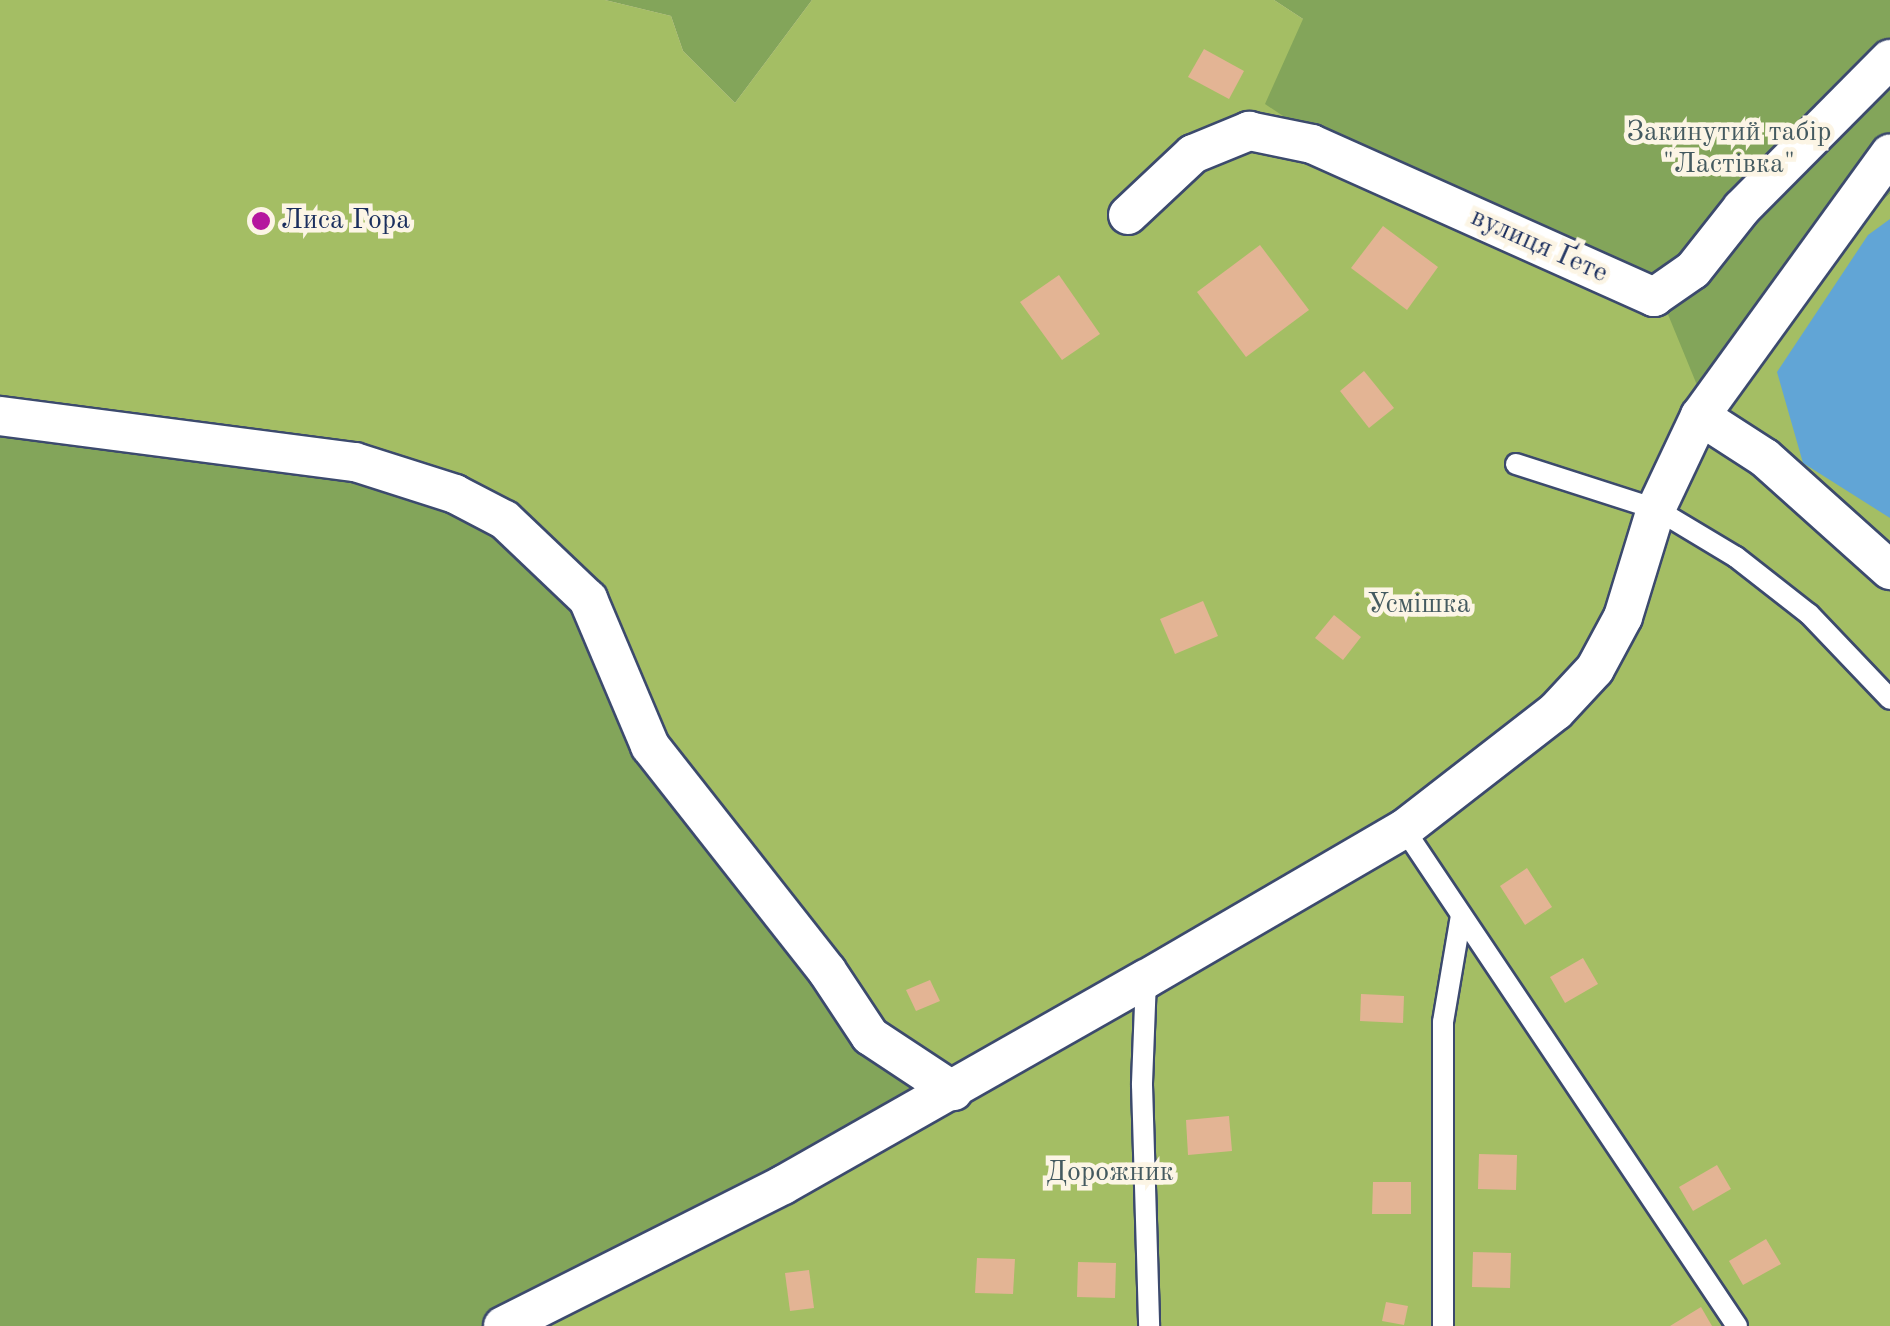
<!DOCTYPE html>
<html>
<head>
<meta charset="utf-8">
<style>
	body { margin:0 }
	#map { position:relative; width:1890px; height:1326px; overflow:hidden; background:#f6e0c5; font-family:"Old Standard TT",serif }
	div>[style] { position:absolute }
	.green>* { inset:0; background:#a4be64 }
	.forest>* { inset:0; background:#83a55a }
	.water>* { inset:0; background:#61a5d6 }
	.building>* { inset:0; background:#e3b494 }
	.roads { filter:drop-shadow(2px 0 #3c4a6d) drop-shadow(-2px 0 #3c4a6d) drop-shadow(0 2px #3c4a6d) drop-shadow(0 -2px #3c4a6d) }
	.lane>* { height:20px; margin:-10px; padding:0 10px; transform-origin:10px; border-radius:10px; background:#fff }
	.street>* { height:38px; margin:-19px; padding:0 19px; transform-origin:19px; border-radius:19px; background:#fff }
	.dots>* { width:28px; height:28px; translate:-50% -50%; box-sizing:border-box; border:5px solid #fcf5e5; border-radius:50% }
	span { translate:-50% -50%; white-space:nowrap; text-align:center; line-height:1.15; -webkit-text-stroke:9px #fcf5e5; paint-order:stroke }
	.park-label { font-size:28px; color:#445a60 }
	.poi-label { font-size:28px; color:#1b2f5e }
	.left { translate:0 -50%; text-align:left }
	.street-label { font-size:28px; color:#1b2f5e }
</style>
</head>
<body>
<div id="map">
	<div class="green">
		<i style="clip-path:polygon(0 0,605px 0,671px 16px,683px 51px,735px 103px,812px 0,1274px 0,1303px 19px,1855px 226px,1890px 194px,1890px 1326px,503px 1326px,0 416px)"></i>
	</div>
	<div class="forest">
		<i style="clip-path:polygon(605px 0,812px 0,735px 103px,683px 51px,671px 16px)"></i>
		<i style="clip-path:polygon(1274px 0,1890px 0,1890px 194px,1855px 226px,1713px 424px,1653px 278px,1295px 124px,1265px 104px,1303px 19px)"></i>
		<i style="clip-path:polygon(0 416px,455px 494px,588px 599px,650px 747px,827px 971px,953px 1091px,503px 1326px,0 1326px)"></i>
	</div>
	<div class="water">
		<i style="clip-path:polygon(1890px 219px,1890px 518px,1803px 463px,1777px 372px,1868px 235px)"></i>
	</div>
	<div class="building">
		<i style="clip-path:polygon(1204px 49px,1244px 71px,1229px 99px,1188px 77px)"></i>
		<i style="clip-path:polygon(1383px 226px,1438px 267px,1407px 310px,1351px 268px)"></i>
		<i style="clip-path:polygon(1260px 245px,1309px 310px,1246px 357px,1197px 292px)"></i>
		<i style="clip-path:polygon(1059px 275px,1100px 334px,1062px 360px,1020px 302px)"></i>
		<i style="clip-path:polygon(1364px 371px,1394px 408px,1369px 428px,1340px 391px)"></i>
		<i style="clip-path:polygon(1203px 601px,1218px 636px,1175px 654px,1160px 619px)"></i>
		<i style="clip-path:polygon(1334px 615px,1361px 637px,1343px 660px,1315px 638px)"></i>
		<i style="clip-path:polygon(1527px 868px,1552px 907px,1525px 925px,1500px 886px)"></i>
		<i style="clip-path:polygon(1583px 958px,1598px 984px,1565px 1003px,1550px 977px)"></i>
		<i style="clip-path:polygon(930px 980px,940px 1001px,916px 1011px,906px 990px)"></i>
		<i style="clip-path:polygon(1361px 994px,1404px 996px,1403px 1023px,1360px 1021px)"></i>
		<i style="clip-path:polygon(1229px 1116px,1232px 1151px,1188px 1155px,1186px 1120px)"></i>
		<i style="clip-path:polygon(1479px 1154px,1517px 1155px,1516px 1190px,1478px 1189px)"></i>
		<i style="clip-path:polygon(1717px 1165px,1731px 1189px,1693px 1211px,1679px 1187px)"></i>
		<i style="clip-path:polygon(1373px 1182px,1411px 1182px,1411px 1214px,1372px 1214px)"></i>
		<i style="clip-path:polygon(1766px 1239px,1781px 1264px,1743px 1285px,1729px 1261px)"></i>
		<i style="clip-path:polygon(1473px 1252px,1511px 1253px,1510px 1288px,1472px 1287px)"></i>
		<i style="clip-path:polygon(977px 1258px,1015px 1259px,1013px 1294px,975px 1293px)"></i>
		<i style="clip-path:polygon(1078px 1262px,1116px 1263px,1115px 1298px,1077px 1297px)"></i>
		<i style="clip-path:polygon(809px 1270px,814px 1308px,790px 1311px,785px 1273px)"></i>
		<i style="clip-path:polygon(1386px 1302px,1408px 1306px,1404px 1325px,1382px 1321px)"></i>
		<i style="clip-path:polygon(1701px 1307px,1712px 1326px,1670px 1326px)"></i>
	</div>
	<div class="roads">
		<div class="lane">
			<i style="left:1516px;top:464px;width:147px;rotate:17.8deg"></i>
			<i style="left:1656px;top:509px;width:93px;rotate:31deg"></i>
			<i style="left:1736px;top:557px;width:93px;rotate:38deg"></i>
			<i style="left:1809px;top:614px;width:117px;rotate:46.4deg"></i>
			<i style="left:1404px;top:829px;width:598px;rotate:56.18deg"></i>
			<i style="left:1146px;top:979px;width:106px;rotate:92.2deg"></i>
			<i style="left:1142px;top:1085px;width:241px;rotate:88.3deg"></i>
			<i style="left:1443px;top:1326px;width:304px;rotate:-90deg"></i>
			<i style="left:1443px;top:1022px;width:108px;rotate:-80.4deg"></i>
		</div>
		<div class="street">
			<i style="left:1128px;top:215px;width:89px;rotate:-43.2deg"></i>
			<i style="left:1193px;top:154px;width:61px;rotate:-22.3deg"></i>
			<i style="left:1249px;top:131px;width:64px;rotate:11.7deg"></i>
			<i style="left:1312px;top:144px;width:375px;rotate:24.1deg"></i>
			<i style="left:1654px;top:297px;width:47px;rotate:-34.7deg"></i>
			<i style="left:1693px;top:270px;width:79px;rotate:-51.7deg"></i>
			<i style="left:1742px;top:208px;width:210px;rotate:-45.2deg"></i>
			<i style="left:0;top:416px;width:358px;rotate:7.4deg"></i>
			<i style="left:355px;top:462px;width:105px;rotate:17.7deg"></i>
			<i style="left:455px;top:494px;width:56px;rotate:27.5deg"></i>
			<i style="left:505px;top:520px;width:115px;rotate:43.6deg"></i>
			<i style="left:588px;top:599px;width:160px;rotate:67.1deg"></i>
			<i style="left:650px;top:746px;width:286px;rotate:51.8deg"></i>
			<i style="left:827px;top:971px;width:78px;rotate:56.5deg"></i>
			<i style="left:870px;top:1036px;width:100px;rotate:33.5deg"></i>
			<i style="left:1700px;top:416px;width:77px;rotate:32.9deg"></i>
			<i style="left:1765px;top:458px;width:168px;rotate:41.9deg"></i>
			<i style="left:503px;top:1326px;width:313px;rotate:-26.7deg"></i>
			<i style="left:783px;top:1185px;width:417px;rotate:-29.6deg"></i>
			<i style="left:1146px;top:979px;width:298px;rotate:-30.2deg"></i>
			<i style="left:1404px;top:829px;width:192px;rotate:-37.8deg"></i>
			<i style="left:1556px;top:711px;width:57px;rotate:-47.1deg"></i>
			<i style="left:1595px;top:669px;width:59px;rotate:-61.7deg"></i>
			<i style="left:1623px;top:617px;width:113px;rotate:-73deg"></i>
			<i style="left:1656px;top:509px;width:103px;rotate:-64.7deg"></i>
			<i style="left:1700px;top:416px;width:324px;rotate:-54.1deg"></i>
		</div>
	</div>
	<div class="dots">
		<i style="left:261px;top:221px;background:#b5179e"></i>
	</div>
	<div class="park-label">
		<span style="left:1729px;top:149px">Закинутий табір<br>"Ластівка"</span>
		<span style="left:1419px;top:605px">Усмішка</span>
		<span style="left:1110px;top:1173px">Дорожник</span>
	</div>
	<div class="poi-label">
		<span class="left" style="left:281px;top:221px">Лиса Гора</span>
	</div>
	<div class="street-label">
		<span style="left:1539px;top:246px;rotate:24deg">вулиця Ґете</span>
	</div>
</div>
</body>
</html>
